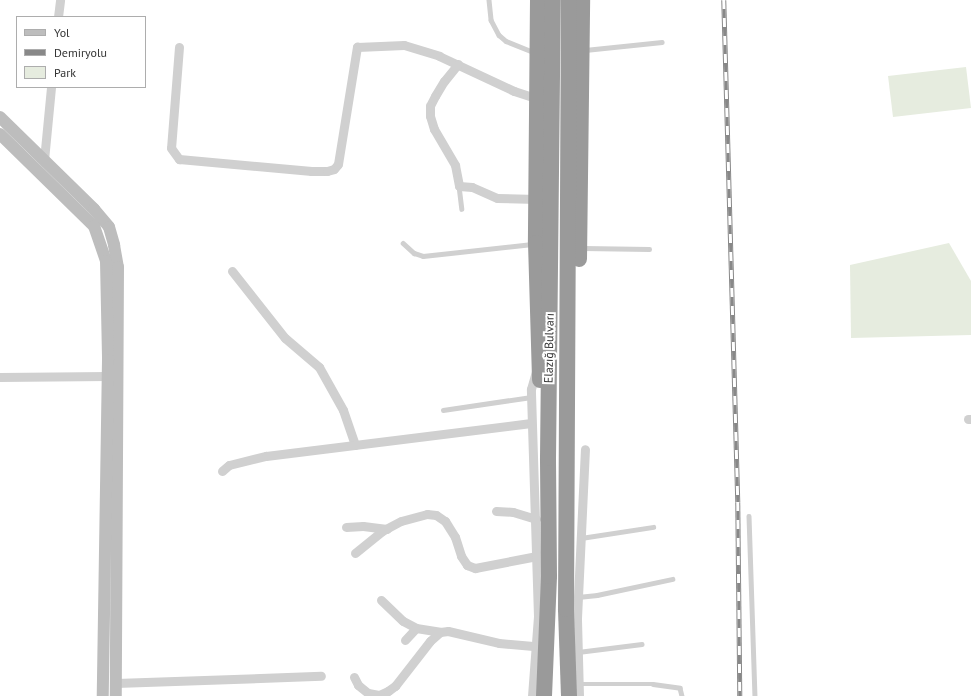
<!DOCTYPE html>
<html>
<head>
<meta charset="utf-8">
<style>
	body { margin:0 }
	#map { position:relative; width:971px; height:696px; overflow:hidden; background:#fff; font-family:"PT Sans",sans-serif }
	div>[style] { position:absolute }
	.green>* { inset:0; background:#e6ecdf }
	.lane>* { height:4.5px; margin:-2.25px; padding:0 2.25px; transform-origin:2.25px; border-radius:2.25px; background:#d0d0d0 }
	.street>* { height:9px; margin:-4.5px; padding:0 4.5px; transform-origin:4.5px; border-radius:4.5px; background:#d0d0d0 }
	.secondary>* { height:12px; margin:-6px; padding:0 6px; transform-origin:6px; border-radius:6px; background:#bdbdbd }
	.highway>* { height:16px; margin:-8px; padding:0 8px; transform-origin:8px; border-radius:8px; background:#9a9a9a }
	.rail>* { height:4.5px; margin-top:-2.25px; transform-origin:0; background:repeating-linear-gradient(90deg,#fff 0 9px,#888 0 18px); box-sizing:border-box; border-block:1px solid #888 }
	span { translate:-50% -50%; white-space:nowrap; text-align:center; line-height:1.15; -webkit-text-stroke:4px #fff; paint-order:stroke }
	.street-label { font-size:12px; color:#333 }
	.legend { position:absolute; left:16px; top:16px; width:130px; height:72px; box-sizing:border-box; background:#fff; border:1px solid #adadad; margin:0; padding:5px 7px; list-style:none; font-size:12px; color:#333 }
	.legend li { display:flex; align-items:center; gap:8px; height:20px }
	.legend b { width:20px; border:1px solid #adadad }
</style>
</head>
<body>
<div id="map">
	<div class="green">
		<i style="clip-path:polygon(966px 67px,971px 108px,893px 117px,888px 76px)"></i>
		<i style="clip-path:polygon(949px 243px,971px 281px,971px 335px,851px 338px,850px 265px)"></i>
	</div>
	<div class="lane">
		<i style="left:489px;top:0;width:20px;rotate:84deg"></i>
		<i style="left:491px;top:20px;width:17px;rotate:62deg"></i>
		<i style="left:499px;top:35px;width:9px;rotate:41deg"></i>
		<i style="left:506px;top:41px;width:31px;rotate:22deg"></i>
		<i style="left:585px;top:50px;width:77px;rotate:-5.9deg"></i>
		<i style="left:459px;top:186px;width:23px;rotate:83deg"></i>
		<i style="left:403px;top:243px;width:15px;rotate:42deg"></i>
		<i style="left:414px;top:253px;width:9px;rotate:18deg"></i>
		<i style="left:423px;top:256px;width:112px;rotate:-6.2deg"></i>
		<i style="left:583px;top:248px;width:66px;rotate:0.9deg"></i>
		<i style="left:443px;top:410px;width:89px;rotate:-8.4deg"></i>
		<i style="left:749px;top:516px;width:180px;rotate:88.1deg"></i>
		<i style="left:581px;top:538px;width:73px;rotate:-8.7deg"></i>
		<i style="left:578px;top:597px;width:19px;rotate:-6deg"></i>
		<i style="left:597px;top:595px;width:77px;rotate:-12deg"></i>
		<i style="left:578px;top:652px;width:64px;rotate:-7.1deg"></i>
		<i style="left:579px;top:684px;width:74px"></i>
		<i style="left:653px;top:684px;width:27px;rotate:8deg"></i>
		<i style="left:680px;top:688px;width:8px;rotate:76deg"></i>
	</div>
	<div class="street">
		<i style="left:58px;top:17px;width:17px;rotate:-83deg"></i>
		<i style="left:179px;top:47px;width:101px;rotate:94.5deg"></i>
		<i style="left:171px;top:148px;width:14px;rotate:54deg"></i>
		<i style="left:179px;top:159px;width:133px;rotate:5.2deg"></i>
		<i style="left:311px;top:171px;width:16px"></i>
		<i style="left:327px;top:171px;width:7px;rotate:-16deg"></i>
		<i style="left:334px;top:169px;width:6px;rotate:-51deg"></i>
		<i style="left:338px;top:164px;width:119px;rotate:-80.8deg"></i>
		<i style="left:357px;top:47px;width:47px;rotate:-2.4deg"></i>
		<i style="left:404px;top:45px;width:37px;rotate:17deg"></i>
		<i style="left:439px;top:56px;width:83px;rotate:25deg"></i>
		<i style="left:514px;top:91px;width:25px;rotate:18deg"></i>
		<i style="left:458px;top:64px;width:22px;rotate:129deg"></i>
		<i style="left:444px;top:81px;width:17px;rotate:121deg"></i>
		<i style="left:435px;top:96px;width:11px;rotate:117deg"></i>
		<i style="left:430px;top:106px;width:10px;rotate:90deg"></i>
		<i style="left:430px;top:116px;width:14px;rotate:73deg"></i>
		<i style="left:434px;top:129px;width:42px;rotate:59.7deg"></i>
		<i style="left:455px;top:165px;width:21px;rotate:79deg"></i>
		<i style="left:459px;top:186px;width:13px;rotate:4deg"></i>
		<i style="left:472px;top:187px;width:27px;rotate:24deg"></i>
		<i style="left:497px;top:198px;width:40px;rotate:1.4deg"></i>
		<i style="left:44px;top:160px;width:73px;rotate:-84.5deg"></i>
		<i style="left:232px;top:271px;width:85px;rotate:51.7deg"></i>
		<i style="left:285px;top:338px;width:45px;rotate:40.5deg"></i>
		<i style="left:319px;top:367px;width:49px;rotate:60.8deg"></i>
		<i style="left:343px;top:410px;width:37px;rotate:71deg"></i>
		<i style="left:0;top:377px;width:108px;rotate:-0.5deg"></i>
		<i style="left:968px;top:419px;width:3px"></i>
		<i style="left:222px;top:471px;width:9px;rotate:-41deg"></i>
		<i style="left:229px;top:465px;width:38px;rotate:-14deg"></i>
		<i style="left:266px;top:456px;width:267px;rotate:-7.1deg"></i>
		<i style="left:496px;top:511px;width:17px;rotate:3deg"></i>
		<i style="left:513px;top:512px;width:24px;rotate:17deg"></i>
		<i style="left:346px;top:527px;width:17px;rotate:-3deg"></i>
		<i style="left:363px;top:526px;width:24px;rotate:7deg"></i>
		<i style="left:355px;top:553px;width:35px;rotate:-39deg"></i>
		<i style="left:382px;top:531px;width:21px;rotate:-28deg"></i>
		<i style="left:401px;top:521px;width:27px;rotate:-15deg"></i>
		<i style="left:427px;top:514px;width:9px;rotate:6deg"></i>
		<i style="left:436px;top:515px;width:11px;rotate:34deg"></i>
		<i style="left:445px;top:521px;width:19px;rotate:58deg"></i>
		<i style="left:455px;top:537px;width:20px;rotate:72deg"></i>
		<i style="left:461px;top:556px;width:11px;rotate:56deg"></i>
		<i style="left:467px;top:565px;width:9px;rotate:21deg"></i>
		<i style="left:475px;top:568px;width:63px;rotate:-11deg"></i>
		<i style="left:381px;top:600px;width:30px;rotate:44deg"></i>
		<i style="left:403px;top:621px;width:15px;rotate:28deg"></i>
		<i style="left:416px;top:628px;width:24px;rotate:9deg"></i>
		<i style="left:405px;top:640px;width:16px;rotate:-47deg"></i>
		<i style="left:354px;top:677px;width:9px;rotate:63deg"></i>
		<i style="left:358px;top:685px;width:13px;rotate:39deg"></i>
		<i style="left:368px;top:693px;width:11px;rotate:10deg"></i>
		<i style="left:379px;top:695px;width:10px;rotate:-24deg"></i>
		<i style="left:388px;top:691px;width:9px;rotate:-36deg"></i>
		<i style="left:395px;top:686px;width:57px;rotate:-52.1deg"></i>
		<i style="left:430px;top:641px;width:13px;rotate:-42deg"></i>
		<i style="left:440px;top:632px;width:8px;rotate:-7deg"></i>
		<i style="left:448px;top:631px;width:52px;rotate:13.2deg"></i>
		<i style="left:499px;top:643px;width:37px;rotate:5deg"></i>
		<i style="left:116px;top:683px;width:205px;rotate:-2deg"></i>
		<i style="left:532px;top:696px;width:80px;rotate:-85.7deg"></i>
		<i style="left:538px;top:616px;width:227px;rotate:-91.8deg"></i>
		<i style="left:531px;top:389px;width:19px;rotate:-74deg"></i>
		<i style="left:579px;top:696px;width:78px;rotate:-91.5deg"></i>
		<i style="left:577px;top:618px;width:169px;rotate:-87.3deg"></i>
	</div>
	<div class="secondary">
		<i style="left:0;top:117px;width:132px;rotate:44.4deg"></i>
		<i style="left:94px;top:209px;width:23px;rotate:50deg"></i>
		<i style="left:109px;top:227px;width:19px;rotate:74deg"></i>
		<i style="left:114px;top:245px;width:22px;rotate:80deg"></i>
		<i style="left:118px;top:267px;width:429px;rotate:90.3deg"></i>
		<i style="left:0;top:134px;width:132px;rotate:44.4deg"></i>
		<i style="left:94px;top:226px;width:37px;rotate:71deg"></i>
		<i style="left:106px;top:261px;width:99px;rotate:88.8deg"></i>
		<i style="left:108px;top:360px;width:336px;rotate:90.9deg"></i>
	</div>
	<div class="highway">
		<i style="left:538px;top:0;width:243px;rotate:90.5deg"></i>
		<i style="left:536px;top:243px;width:137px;rotate:88.3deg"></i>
		<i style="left:579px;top:259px;width:259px;rotate:-89.3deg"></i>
		<i style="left:544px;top:696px;width:120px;rotate:-87.6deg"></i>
		<i style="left:549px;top:576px;width:118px;rotate:-90.5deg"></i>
		<i style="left:548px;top:458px;width:458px;rotate:-89.4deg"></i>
		<i style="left:569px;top:696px;width:87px;rotate:-92deg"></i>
		<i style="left:566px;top:609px;width:609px;rotate:-89.72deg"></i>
	</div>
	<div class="rail">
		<i style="left:724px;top:0;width:502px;rotate:88.4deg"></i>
		<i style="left:738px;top:502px;width:194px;rotate:89.4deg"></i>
	</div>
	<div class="street-label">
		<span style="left:549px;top:348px;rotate:-89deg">Elazığ Bulvarı</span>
	</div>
	<ul class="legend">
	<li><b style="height:5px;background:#bdbdbd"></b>Yol</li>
	<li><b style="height:5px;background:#888"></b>Demiryolu</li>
	<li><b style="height:11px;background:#e6ecdf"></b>Park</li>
	</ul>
</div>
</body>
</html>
